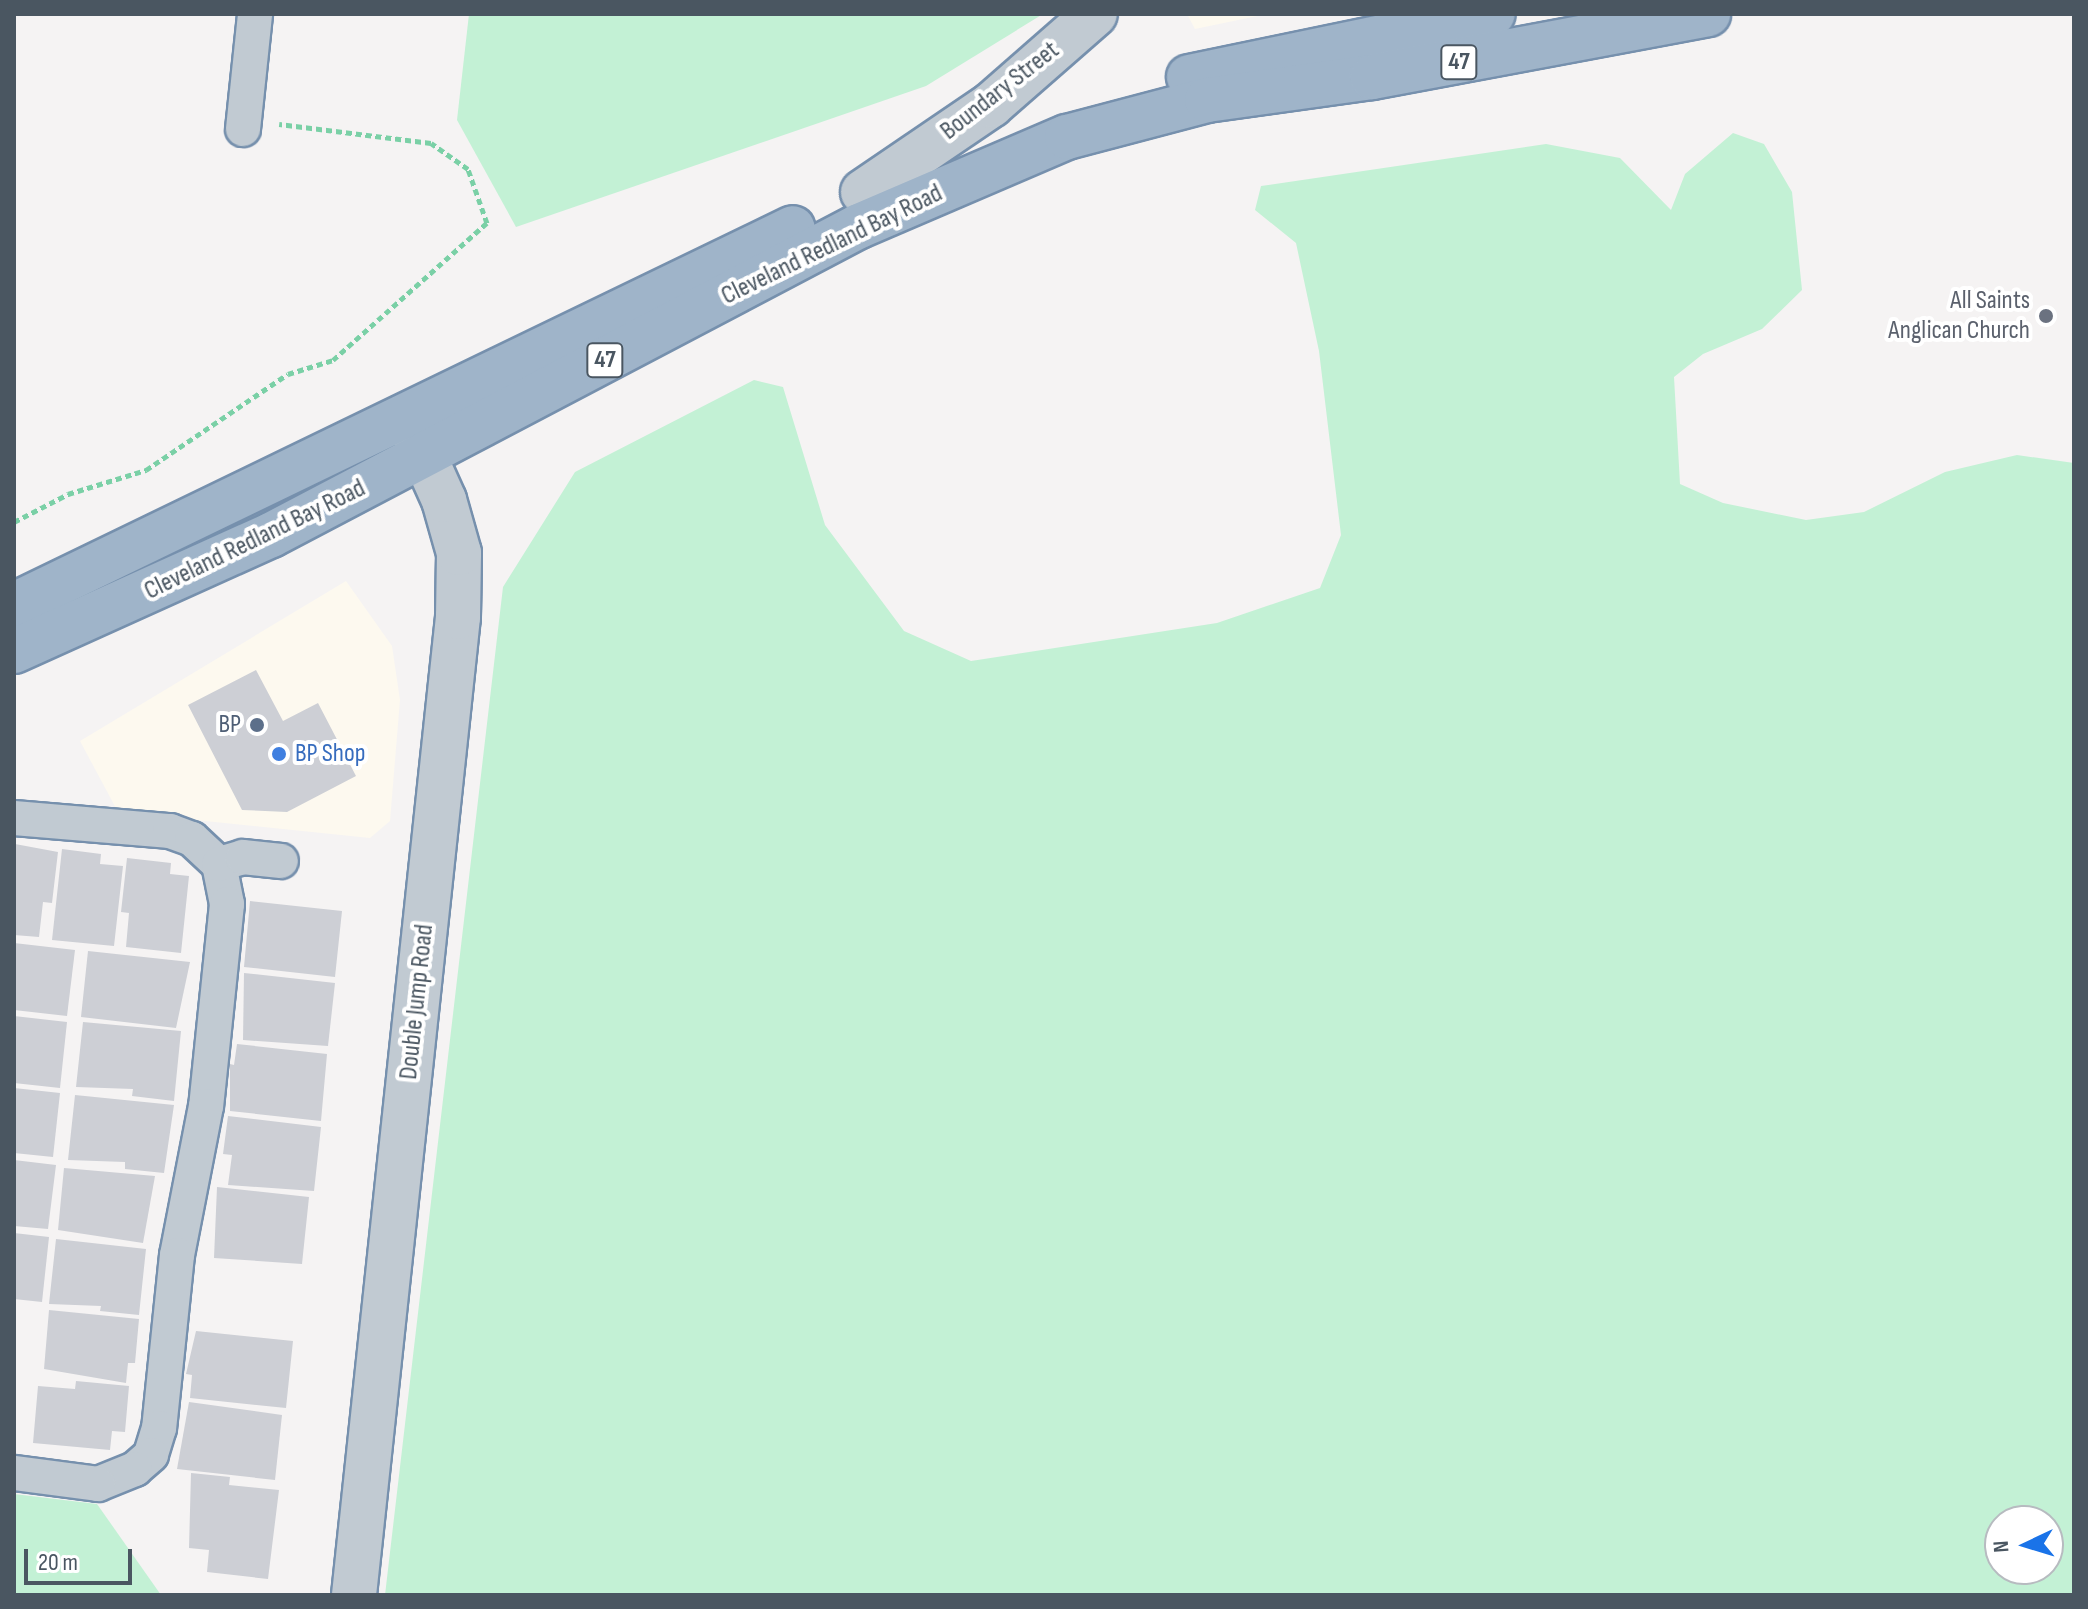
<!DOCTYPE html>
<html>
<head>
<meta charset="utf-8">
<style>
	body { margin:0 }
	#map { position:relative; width:2088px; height:1609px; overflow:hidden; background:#f5f3f3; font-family:"Sofia Sans Condensed",sans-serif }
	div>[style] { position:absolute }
	.commercial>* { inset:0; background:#fdf9ef }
	.green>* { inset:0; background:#c3f1d5 }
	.building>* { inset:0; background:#cdcfd5 }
	.path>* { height:5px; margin-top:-2.5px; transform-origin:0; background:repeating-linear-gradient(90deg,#7ad0a6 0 6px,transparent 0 10px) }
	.roads { filter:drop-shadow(2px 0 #7690ad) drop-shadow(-2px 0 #7690ad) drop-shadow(0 2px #7690ad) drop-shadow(0 -2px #7690ad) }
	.minor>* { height:34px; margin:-17px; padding:0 17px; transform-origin:17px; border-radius:17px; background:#c1cad2 }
	.tertiary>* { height:44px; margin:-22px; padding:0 22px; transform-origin:22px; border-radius:22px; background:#c1cad2 }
	.trunk>* { height:44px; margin:-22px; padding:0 22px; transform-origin:22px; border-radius:22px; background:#9fb4c9 }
	.dots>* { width:22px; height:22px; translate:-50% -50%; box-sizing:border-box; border:4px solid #fff; border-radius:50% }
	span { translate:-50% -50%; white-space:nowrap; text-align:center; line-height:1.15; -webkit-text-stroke:8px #fff; paint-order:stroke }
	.shield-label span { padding:2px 6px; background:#fff; border:2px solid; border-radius:6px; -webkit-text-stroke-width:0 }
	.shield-label { font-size:24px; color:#4a5661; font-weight:700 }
	.street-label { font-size:26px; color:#4a5661 }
	.worship-label { font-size:26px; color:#5b616d }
	.right { translate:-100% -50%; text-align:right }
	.service-label { font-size:26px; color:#4e5e75 }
	.shop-label { font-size:26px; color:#366cbe }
	.left { translate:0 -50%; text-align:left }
	.frame { position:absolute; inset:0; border:16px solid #4a5661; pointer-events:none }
	.north { position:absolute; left:1984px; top:1505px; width:80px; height:80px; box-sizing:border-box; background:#fff; border:2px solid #b7bbc0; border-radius:50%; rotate:266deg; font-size:22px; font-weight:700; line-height:32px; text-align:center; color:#4a5661 }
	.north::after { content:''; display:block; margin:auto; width:28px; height:36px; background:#1a73e8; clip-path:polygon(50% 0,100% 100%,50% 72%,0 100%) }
	.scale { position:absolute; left:24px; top:1549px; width:108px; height:36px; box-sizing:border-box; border:4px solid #4a5661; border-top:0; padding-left:10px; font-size:24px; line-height:28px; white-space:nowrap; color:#4a5661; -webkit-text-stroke:6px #fff; paint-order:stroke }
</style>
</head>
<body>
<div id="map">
	<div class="commercial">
		<i style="clip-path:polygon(1187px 14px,1267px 14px,1195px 29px)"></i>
		<i style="clip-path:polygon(346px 581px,392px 646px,400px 700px,390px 821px,370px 838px,118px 812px,80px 741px)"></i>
	</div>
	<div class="green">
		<i style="clip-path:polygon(469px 14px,1043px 14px,926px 86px,516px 227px,457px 120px)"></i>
		<i style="clip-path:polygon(evenodd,1733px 133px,1764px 144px,1792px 192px,1802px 290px,1762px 329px,1703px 354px,1674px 377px,1680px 484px,1723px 503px,1806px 520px,1864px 512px,1945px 472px,2017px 455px,2074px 463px,2074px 1595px,385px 1595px,503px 587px,575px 472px,754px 380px,783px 387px,825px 525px,904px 631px,971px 661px,1217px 623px,1320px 588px,1341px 535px,1319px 351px,1296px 243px,1255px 210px,1261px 186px,1546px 144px,1620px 158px,1671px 210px,1685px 174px,1733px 133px,2000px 1521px,2048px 1521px,2048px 1569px,2000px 1569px,2000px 1521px)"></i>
		<i style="clip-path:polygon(14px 1494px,97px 1504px,161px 1595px,14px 1595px)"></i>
	</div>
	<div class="building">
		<i style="clip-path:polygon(256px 670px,283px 721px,318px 703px,356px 776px,287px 812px,242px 810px,188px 705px)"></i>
		<i style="clip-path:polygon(15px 844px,58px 852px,52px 903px,43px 902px,39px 937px,14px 935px)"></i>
		<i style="clip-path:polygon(62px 849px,101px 854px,100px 864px,123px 866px,114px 946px,52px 940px)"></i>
		<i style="clip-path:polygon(127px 858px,171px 863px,170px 874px,189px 876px,181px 953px,126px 947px,129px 913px,121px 912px)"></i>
		<i style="clip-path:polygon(250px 901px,342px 911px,335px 977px,244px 967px)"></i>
		<i style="clip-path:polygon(14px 943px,75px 950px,67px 1016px,14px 1010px)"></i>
		<i style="clip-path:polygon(88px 951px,190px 962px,176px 1028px,81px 1017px)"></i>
		<i style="clip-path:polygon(244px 973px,335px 983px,328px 1046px,243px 1040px)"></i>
		<i style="clip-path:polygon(14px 1016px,67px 1022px,60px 1088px,14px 1083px)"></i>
		<i style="clip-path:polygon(83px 1022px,181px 1031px,174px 1101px,132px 1096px,133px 1089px,76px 1087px)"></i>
		<i style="clip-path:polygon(237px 1044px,327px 1054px,321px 1121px,230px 1111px,230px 1064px,234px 1065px)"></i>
		<i style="clip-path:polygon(14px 1088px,60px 1093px,53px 1157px,14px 1153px)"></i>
		<i style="clip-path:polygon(75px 1095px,174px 1105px,164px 1173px,125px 1169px,125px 1162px,68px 1160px)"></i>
		<i style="clip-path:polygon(228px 1116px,321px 1127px,314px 1191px,228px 1185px,232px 1155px,223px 1154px)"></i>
		<i style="clip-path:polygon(14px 1160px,56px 1165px,48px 1229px,14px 1226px)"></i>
		<i style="clip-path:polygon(64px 1168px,155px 1176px,143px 1243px,58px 1230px)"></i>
		<i style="clip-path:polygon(217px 1187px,309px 1197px,302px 1264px,214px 1258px)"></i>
		<i style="clip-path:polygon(14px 1233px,49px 1237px,42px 1302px,14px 1299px)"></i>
		<i style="clip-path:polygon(56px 1239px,146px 1249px,139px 1315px,100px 1311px,101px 1306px,49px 1304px)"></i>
		<i style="clip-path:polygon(49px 1310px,139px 1319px,135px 1363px,128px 1363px,126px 1383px,44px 1369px)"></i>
		<i style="clip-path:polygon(196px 1331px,293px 1341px,286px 1408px,190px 1398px,192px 1375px,186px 1374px)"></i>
		<i style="clip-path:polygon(76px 1381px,129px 1386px,125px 1432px,112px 1431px,110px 1450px,33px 1443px,38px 1386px,75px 1389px)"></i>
		<i style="clip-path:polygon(189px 1402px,282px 1415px,275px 1480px,177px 1469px)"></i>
		<i style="clip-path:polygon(191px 1473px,230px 1477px,229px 1485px,279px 1490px,268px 1579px,207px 1572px,209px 1550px,189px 1548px)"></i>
	</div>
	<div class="path">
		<i style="left:14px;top:522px;width:61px;rotate:-27.4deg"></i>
		<i style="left:68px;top:494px;width:82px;rotate:-17.1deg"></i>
		<i style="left:146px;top:470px;width:171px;rotate:-34.1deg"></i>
		<i style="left:288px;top:374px;width:47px;rotate:-17.3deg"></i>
		<i style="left:333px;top:360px;width:206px;rotate:-41.7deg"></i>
		<i style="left:487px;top:223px;width:57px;rotate:-109.4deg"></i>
		<i style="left:468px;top:169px;width:45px;rotate:-144.9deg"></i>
		<i style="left:431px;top:143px;width:153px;rotate:-172.9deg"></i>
	</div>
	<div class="roads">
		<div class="minor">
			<i style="left:243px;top:129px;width:116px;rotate:-84deg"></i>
			<i style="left:14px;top:818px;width:157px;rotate:4.8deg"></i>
			<i style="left:170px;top:831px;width:23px;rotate:20deg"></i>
			<i style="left:192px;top:839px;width:37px;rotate:43deg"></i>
			<i style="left:219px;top:864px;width:41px;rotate:78.7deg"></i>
			<i style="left:227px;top:904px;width:203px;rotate:95.9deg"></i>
			<i style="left:206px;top:1106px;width:152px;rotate:101deg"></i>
			<i style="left:177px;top:1255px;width:174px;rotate:95.9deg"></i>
			<i style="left:159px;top:1428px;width:28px;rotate:107deg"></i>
			<i style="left:151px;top:1455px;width:21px;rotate:139deg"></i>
			<i style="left:135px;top:1469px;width:40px;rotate:158deg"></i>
			<i style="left:98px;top:1484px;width:85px;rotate:-172.5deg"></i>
			<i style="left:219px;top:864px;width:25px;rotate:-16deg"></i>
			<i style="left:243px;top:857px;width:38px;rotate:6deg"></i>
		</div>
		<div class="tertiary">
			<i style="left:863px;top:192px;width:155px;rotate:-34.2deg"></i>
			<i style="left:991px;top:105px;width:138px;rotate:-41.2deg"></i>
			<i style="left:354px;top:1595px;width:984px;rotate:-83.93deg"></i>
			<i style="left:458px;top:617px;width:64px;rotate:-89.1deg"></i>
			<i style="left:459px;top:553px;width:55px;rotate:-105.8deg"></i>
			<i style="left:444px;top:500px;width:88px;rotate:-114.2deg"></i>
		</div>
		<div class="trunk">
			<i style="left:1189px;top:77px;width:310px;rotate:-11.7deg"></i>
			<i style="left:14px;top:605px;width:865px;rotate:-25.82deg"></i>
			<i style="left:14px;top:651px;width:282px;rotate:-24.3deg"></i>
			<i style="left:271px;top:535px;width:664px;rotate:-27.72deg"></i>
			<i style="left:859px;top:226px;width:226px;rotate:-23.2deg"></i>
			<i style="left:1067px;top:137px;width:145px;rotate:-14.8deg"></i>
			<i style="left:1207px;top:100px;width:167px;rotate:-7.9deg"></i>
			<i style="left:1372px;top:77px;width:342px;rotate:-10.6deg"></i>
		</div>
	</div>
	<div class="dots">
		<i style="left:2046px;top:316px;background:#6b7280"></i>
		<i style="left:257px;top:725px;background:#5c6f8a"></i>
		<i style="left:279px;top:754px;background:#3f7fe0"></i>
	</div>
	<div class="shield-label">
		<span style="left:1459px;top:62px">47</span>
		<span style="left:605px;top:360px">47</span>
	</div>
	<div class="street-label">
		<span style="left:1000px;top:91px;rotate:-38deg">Boundary Street</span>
		<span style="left:832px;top:245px;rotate:-26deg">Cleveland Redland Bay Road</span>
		<span style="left:255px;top:540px;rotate:-26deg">Cleveland Redland Bay Road</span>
		<span style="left:417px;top:1002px;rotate:-84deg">Double Jump Road</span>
	</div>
	<div class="worship-label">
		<span class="right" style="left:2030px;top:316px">All Saints<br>Anglican Church</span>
	</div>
	<div class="service-label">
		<span class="right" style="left:241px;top:725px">BP</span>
	</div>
	<div class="shop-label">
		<span class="left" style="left:295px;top:754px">BP Shop</span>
	</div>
	<div class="frame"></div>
	<div class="north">N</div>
	<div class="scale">20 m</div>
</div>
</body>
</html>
